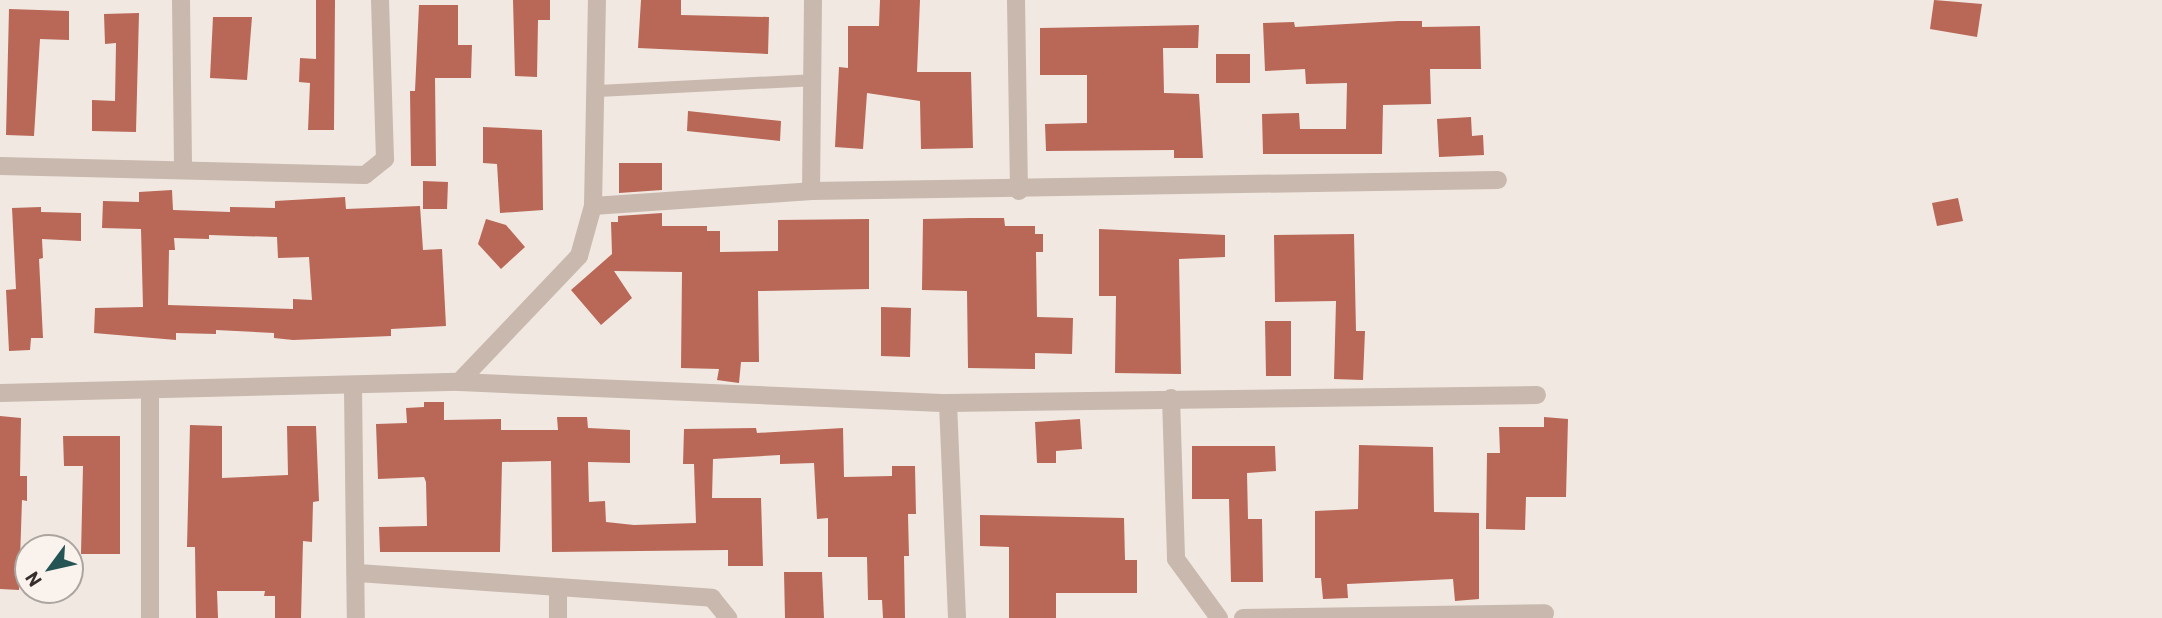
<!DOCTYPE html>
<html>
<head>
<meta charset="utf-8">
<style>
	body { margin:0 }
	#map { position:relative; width:2162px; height:618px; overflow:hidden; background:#f1e8e1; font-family:Barlow,sans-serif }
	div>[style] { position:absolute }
	.building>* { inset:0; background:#b96756 }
	.lane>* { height:12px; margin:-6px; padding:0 6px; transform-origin:6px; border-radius:6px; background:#c8b8ad }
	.street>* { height:18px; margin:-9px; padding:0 9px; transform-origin:9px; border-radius:9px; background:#c8b8ad }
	span { translate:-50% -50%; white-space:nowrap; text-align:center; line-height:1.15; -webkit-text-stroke:5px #f9f2ed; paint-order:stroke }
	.north { position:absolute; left:14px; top:534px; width:70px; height:70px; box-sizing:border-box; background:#f9f2ed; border:2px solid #aba49f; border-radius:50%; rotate:237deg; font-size:19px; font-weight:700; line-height:28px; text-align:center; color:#372e2b }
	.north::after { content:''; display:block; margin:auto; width:24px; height:32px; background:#255454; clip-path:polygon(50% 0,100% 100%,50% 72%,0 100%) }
</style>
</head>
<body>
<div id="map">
	<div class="building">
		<i style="clip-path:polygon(316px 0,335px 0,334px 130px,308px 130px,310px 83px,299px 82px,300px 58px,316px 59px)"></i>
		<i style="clip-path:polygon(513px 0,550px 0,550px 20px,538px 20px,537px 77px,515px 76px)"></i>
		<i style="clip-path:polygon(641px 0,681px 0,681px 15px,769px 17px,768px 54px,638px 48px)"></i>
		<i style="clip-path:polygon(880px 0,920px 0,917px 72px,971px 72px,973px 148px,921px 149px,920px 101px,867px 93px,863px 149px,835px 147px,839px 67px,848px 68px,848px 26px,879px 26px)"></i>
		<i style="clip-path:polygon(1934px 0,1982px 4px,1977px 37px,1930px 29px)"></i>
		<i style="clip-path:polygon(419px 5px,458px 5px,458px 45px,472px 45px,471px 78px,435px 78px,436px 166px,411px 166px,410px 91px,415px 91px)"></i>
		<i style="clip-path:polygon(9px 9px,69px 11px,69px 40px,40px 39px,34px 136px,6px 135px)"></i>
		<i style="clip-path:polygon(139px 13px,136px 132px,92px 131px,92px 100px,115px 101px,116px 43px,105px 44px,104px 14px)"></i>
		<i style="clip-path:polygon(213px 17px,252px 17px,247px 80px,210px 78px)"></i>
		<i style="clip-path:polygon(1398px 21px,1422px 21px,1422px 27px,1480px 26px,1481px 69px,1430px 69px,1431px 104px,1383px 105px,1382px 154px,1263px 154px,1262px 114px,1299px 113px,1300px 129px,1346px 129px,1347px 83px,1306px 84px,1305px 69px,1265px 71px,1263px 23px,1294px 22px,1295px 27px)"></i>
		<i style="clip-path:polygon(1199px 25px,1198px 48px,1163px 48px,1164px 93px,1199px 94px,1203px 158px,1174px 158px,1174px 150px,1046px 151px,1045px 124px,1087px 123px,1087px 75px,1040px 75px,1040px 28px)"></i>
		<i style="clip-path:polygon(1216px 54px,1250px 54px,1250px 83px,1216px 83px)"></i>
		<i style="clip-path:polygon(688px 111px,781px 121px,780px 141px,687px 131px)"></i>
		<i style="clip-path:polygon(1471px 117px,1472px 136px,1483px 135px,1484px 155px,1439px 157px,1437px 119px)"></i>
		<i style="clip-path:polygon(483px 127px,542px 130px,543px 210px,500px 213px,497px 164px,483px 163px)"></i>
		<i style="clip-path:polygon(619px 163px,662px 163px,662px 190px,619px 193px)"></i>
		<i style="clip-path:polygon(423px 181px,448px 182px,447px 209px,423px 209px)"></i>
		<i style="clip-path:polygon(evenodd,172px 190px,173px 210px,230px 212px,230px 207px,275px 208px,275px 201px,345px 197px,346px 209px,420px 206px,423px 250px,442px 249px,446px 326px,391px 329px,391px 336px,293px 340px,274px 338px,274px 333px,216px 330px,216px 334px,176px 333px,176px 340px,94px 333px,95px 308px,143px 307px,141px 229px,102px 228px,103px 201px,139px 202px,139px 192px,172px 190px,209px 235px,277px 237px,278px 258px,309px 257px,312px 300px,293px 299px,293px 309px,168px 305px,169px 250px,175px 250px,174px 238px,209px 239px,209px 235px)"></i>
		<i style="clip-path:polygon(1958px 198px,1963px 221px,1937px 226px,1932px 203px)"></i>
		<i style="clip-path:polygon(41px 207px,41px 212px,81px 213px,81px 241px,42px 239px,43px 258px,39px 259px,43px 338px,31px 338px,30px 350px,9px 351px,6px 290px,16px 289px,12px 208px)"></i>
		<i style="clip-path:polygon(662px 213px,662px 226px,707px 226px,707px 231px,720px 231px,720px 252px,778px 251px,778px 220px,869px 219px,869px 289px,758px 291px,759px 362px,741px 362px,739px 383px,717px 380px,719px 369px,681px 368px,682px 272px,614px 271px,632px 298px,601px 325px,571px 290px,612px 254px,611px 222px,618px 222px,618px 216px)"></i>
		<i style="clip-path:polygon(971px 218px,1004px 218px,1005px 226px,1035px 226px,1035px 234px,1043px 234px,1043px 252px,1036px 252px,1037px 317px,1073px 318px,1072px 354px,1035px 353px,1035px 369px,968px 368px,967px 291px,922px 290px,923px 219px)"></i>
		<i style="clip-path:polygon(486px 219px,506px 225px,525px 247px,501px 269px,478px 244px)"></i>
		<i style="clip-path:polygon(1099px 229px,1225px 235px,1225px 257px,1179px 259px,1181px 374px,1115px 373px,1116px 296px,1099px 296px)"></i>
		<i style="clip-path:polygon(1354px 234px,1356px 331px,1365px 331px,1363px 380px,1334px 379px,1336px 301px,1275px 302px,1274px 235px)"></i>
		<i style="clip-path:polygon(881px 307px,911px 308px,910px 357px,881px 356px)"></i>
		<i style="clip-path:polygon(1265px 321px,1291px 321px,1291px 376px,1266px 376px)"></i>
		<i style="clip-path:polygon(424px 402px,444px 402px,444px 420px,501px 419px,501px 430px,558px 430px,557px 417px,587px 417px,588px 428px,630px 430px,630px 463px,588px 462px,589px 502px,605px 501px,606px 522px,634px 525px,696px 523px,694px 464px,683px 464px,684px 429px,756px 428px,757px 433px,843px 428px,844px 477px,892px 476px,892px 466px,915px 466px,916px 514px,908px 514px,909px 556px,904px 556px,905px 618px,883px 618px,882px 600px,868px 600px,867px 557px,828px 557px,828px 518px,817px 519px,814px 463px,780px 464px,780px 455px,713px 459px,712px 498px,761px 498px,763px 566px,728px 566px,728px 550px,552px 552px,551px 461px,502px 462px,500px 552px,380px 552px,379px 527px,427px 526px,426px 482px,424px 477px,378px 479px,376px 424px,407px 423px,406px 408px,424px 407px)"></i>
		<i style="clip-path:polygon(0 416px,21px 418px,20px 476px,27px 476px,27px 501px,22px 500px,19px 590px,0 589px)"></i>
		<i style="clip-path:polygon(1544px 417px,1568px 419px,1566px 497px,1526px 497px,1525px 530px,1486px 529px,1487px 453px,1500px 453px,1499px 427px,1544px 427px)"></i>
		<i style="clip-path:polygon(1080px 419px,1082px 449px,1056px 451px,1056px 463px,1037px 463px,1035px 422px)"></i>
		<i style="clip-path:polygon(190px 425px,222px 426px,222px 478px,288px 475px,287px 426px,316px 426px,319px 501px,313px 502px,312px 542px,303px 541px,301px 618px,275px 618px,275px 596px,264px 596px,265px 591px,217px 591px,218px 618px,196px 618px,195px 547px,187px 547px)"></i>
		<i style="clip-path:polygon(63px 436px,120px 436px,120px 554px,81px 554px,83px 466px,64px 466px)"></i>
		<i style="clip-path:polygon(1359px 445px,1433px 447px,1434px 512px,1479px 513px,1479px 599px,1455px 601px,1453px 579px,1347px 584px,1348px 598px,1323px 599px,1321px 578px,1315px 578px,1315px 511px,1358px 509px)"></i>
		<i style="clip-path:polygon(1192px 446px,1275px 446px,1276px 471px,1247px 473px,1248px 519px,1262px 519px,1263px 582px,1231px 582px,1229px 499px,1192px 499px)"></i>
		<i style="clip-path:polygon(980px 515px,1124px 518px,1125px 560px,1137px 560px,1137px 593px,1056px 593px,1056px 618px,1009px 618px,1009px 547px,980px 546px)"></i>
		<i style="clip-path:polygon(784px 572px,822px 572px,824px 618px,785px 618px)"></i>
	</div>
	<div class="lane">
		<i style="left:598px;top:91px;width:214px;rotate:-2.9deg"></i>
	</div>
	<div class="street">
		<i style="left:181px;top:0;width:168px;rotate:89.3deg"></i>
		<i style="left:1016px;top:0;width:191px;rotate:89.1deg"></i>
		<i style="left:0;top:166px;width:365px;rotate:1.4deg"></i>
		<i style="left:365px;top:175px;width:26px;rotate:-39deg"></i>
		<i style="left:385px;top:159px;width:159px;rotate:-91.8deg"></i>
		<i style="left:811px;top:191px;width:191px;rotate:-89.4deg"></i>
		<i style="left:593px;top:206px;width:219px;rotate:-3.9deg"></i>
		<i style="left:811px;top:191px;width:687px;rotate:-0.92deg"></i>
		<i style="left:459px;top:382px;width:489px;rotate:2.5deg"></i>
		<i style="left:948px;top:403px;width:215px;rotate:87.6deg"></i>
		<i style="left:353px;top:388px;width:230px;rotate:89.3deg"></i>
		<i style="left:0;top:393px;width:459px;rotate:-1.4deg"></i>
		<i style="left:459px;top:382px;width:174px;rotate:-46.4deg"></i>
		<i style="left:579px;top:256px;width:52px;rotate:-74.4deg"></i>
		<i style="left:593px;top:206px;width:206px;rotate:-88.9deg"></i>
		<i style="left:1171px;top:398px;width:161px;rotate:88.2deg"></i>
		<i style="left:1176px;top:559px;width:73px;rotate:53.9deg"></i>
		<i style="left:948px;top:403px;width:589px;rotate:-0.78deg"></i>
		<i style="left:358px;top:573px;width:355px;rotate:4deg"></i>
		<i style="left:712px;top:598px;width:26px;rotate:51deg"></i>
		<i style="left:150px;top:618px;width:227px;rotate:-90deg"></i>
		<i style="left:558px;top:618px;width:28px;rotate:-90deg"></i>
		<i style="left:1243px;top:618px;width:302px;rotate:-0.9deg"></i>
	</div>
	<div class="north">N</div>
</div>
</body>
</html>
